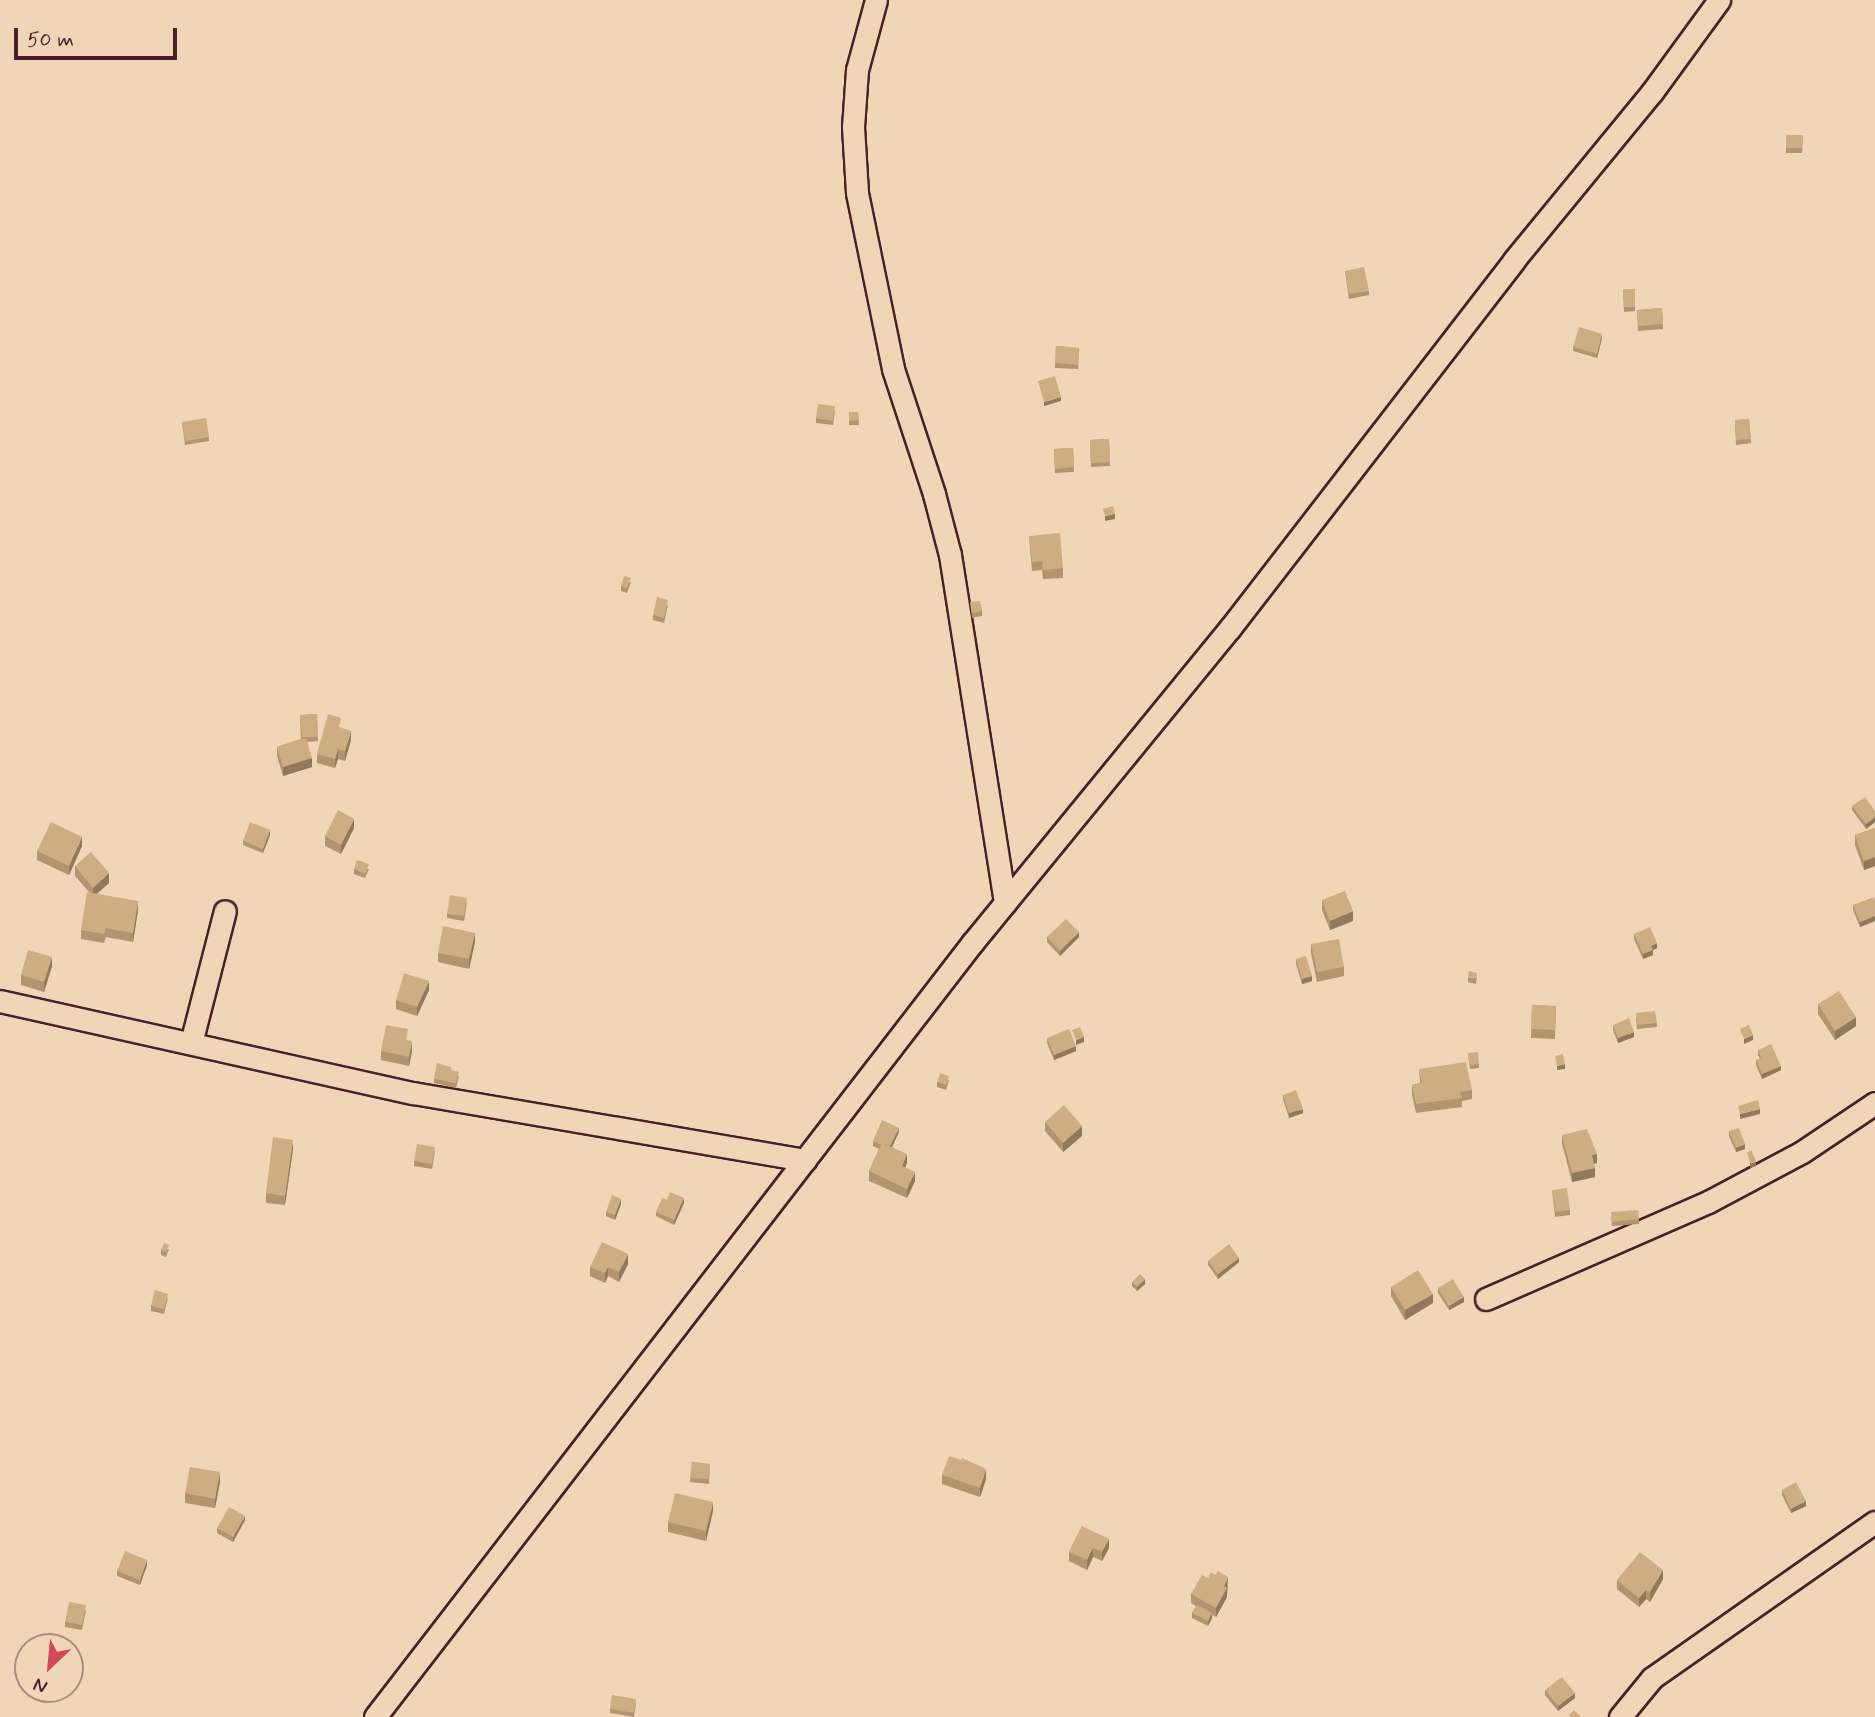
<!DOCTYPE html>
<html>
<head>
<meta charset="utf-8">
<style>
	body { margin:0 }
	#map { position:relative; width:1875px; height:1717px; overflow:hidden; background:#f0d5b7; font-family:Mynerve,sans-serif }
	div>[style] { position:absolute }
	.roads { filter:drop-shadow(2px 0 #4a1f2b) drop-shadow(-2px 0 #4a1f2b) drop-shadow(0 2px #4a1f2b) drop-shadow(0 -2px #4a1f2b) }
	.street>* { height:21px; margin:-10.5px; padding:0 10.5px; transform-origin:10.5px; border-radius:10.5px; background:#f0d5b7 }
	.wall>* { inset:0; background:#b29570 }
	.shaded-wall>* { inset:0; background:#91795b }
	.building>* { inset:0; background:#cfad82 }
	span { translate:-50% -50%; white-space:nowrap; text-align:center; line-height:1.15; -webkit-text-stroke:6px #f0d5b7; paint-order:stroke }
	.north { position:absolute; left:14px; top:1633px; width:70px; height:70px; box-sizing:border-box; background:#f0d5b7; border:2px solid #ae8c7f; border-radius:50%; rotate:206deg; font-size:19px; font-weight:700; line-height:28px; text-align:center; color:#4a1f2b }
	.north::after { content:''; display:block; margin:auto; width:24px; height:32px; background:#d1495b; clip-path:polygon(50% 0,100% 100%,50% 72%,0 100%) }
	.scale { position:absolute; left:14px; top:28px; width:163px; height:32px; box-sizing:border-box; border:4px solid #4a1f2b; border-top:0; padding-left:9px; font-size:21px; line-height:24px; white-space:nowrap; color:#4a1f2b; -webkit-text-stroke:5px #f0d5b7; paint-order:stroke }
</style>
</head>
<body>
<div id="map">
	<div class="roads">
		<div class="street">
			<i style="left:876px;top:0;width:73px;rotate:105.2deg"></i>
			<i style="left:857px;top:70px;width:57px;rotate:94deg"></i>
			<i style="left:853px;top:127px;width:66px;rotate:86.5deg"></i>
			<i style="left:857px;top:193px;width:180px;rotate:78.4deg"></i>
			<i style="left:893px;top:369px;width:132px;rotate:71.8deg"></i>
			<i style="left:934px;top:494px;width:63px;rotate:75.3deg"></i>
			<i style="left:950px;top:555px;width:352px;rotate:81deg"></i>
			<i style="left:0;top:1001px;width:423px;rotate:12.6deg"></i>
			<i style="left:413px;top:1093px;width:398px;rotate:9.7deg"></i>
			<i style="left:191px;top:1043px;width:136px;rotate:-75.6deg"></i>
			<i style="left:1486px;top:1299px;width:242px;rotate:-23.6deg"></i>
			<i style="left:1708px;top:1202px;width:106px;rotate:-28deg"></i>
			<i style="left:1802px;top:1152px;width:88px;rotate:-33.9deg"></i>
			<i style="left:375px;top:1717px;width:979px;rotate:-52.35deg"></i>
			<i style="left:973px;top:942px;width:406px;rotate:-50.7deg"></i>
			<i style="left:1230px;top:628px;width:465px;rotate:-52.3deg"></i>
			<i style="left:1514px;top:260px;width:217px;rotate:-50.6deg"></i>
			<i style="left:1652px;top:92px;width:114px;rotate:-53.9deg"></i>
			<i style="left:1620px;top:1717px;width:50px;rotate:-50.6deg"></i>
			<i style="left:1652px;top:1678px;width:272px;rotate:-35deg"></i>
		</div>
	</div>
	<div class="wall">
		<i style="clip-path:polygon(1786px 135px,1803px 135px,1802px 153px,1786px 153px)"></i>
		<i style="clip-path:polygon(1345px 271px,1369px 291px,1369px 295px,1349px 299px)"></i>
		<i style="clip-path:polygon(1623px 289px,1635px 289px,1635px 311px,1624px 312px)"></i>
		<i style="clip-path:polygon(1662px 308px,1663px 329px,1638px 331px,1637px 310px)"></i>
		<i style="clip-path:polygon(1602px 338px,1597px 358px,1573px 351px,1573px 347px)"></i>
		<i style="clip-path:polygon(1056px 346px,1079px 348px,1078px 369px,1055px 368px)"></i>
		<i style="clip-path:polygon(835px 411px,833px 425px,816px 423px,816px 418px)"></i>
		<i style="clip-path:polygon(849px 412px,858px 412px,859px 425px,849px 425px)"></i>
		<i style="clip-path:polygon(1749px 419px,1751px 443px,1736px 445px,1735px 420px)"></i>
		<i style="clip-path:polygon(182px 422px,209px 437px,209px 441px,185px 445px)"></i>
		<i style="clip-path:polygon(1109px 439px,1110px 466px,1091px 467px,1090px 440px)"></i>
		<i style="clip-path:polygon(1073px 448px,1074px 472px,1055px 473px,1054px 449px)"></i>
		<i style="clip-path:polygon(1029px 536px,1063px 568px,1063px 578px,1043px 579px,1042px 570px,1032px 571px)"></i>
		<i style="clip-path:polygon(631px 582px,627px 593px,621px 591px,621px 586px)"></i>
		<i style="clip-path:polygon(970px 602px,982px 611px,982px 616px,972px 618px)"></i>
		<i style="clip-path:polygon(668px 605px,664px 623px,653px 620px,653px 615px)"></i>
		<i style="clip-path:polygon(317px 714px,318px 741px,307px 742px,312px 767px,283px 776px,277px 756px,277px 747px,301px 739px,300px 715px)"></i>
		<i style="clip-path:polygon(351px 740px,345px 761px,338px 759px,335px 768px,317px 763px,317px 754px)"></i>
		<i style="clip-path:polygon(1852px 806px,1875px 811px,1875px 822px,1866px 829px,1852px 810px)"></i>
		<i style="clip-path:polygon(354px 828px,341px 854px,325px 846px,325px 836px)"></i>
		<i style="clip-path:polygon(1875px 828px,1875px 866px,1864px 870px,1855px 845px,1855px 835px)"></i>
		<i style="clip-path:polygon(270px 835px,263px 853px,243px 845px,243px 841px)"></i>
		<i style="clip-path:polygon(82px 846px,69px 875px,37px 860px,37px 851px)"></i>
		<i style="clip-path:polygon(75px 866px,109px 883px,97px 894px,138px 910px,133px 942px,106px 937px,104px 943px,81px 939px,81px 930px,89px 892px,75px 876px)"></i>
		<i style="clip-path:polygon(354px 869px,369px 869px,365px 878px,354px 874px)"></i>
		<i style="clip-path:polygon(1322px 900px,1353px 921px,1330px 930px,1322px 910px)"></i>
		<i style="clip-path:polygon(1875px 900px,1875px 921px,1860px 927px,1853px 910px,1853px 905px)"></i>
		<i style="clip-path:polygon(467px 903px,464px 921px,447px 918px,447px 914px)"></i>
		<i style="clip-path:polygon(1634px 934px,1657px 948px,1653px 950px,1653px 955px,1643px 959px,1634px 939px)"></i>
		<i style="clip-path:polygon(1047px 937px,1079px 937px,1060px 956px,1047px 942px)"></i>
		<i style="clip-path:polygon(475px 942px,469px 969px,438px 962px,438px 953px)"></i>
		<i style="clip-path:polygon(1311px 944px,1344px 967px,1344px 976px,1317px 982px,1311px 953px)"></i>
		<i style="clip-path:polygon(1296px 959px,1312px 981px,1302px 984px,1296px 964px)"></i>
		<i style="clip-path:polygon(52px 966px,44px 992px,21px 985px,21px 975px)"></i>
		<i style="clip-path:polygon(1477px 977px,1476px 984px,1468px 982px,1468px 978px)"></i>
		<i style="clip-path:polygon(429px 990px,417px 1016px,396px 1009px,396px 1000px)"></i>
		<i style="clip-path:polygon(1818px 1004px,1856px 1026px,1835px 1040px,1818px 1014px)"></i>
		<i style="clip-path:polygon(1532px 1005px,1556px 1006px,1555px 1039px,1531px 1038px)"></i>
		<i style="clip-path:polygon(1636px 1018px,1657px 1023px,1657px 1027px,1637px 1029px)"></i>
		<i style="clip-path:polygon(1613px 1025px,1634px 1037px,1618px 1043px,1613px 1030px)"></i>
		<i style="clip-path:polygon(1047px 1038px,1076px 1051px,1054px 1060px,1047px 1043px)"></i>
		<i style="clip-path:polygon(408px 1040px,412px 1051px,409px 1066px,381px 1060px,381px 1051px)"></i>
		<i style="clip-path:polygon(1758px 1050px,1781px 1070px,1762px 1079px,1756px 1065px,1756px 1060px,1760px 1059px,1758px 1055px)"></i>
		<i style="clip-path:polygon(1468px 1053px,1479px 1064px,1479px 1068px,1470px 1069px)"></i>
		<i style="clip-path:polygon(1419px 1069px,1472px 1090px,1472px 1099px,1462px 1101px,1462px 1107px,1416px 1113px,1412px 1095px,1412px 1085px,1420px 1083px)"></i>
		<i style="clip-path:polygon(451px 1070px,459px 1076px,456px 1088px,434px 1083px,434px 1079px)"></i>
		<i style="clip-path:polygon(949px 1080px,946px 1090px,937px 1087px,937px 1082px)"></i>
		<i style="clip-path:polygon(1283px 1095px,1303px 1113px,1289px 1118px,1283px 1099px)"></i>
		<i style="clip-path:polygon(1045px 1122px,1082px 1136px,1063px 1152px,1045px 1131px)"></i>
		<i style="clip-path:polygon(1729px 1131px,1745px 1149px,1736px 1152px,1729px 1136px)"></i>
		<i style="clip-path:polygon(899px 1132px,892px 1147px,907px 1163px,905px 1167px,915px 1181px,907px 1198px,869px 1181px,869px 1171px,879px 1149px,873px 1146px,873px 1141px)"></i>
		<i style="clip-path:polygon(1562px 1135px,1597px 1163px,1594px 1164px,1595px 1177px,1572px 1182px,1562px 1144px)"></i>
		<i style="clip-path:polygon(293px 1149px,285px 1205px,266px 1203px,266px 1193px)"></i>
		<i style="clip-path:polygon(435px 1151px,432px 1169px,414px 1166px,414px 1161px)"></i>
		<i style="clip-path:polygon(1552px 1190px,1570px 1210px,1570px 1215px,1555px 1217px)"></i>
		<i style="clip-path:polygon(667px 1200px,684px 1203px,674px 1225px,656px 1216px,656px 1212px)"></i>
		<i style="clip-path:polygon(621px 1204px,615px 1220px,606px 1216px,606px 1212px)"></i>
		<i style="clip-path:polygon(1611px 1212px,1639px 1219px,1639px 1224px,1612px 1226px)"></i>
		<i style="clip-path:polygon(169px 1249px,166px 1257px,161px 1255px,161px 1250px)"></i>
		<i style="clip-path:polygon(1208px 1261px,1239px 1262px,1218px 1279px,1208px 1265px)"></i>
		<i style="clip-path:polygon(628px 1264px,619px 1282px,608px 1276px,605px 1283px,590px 1276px,590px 1267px)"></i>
		<i style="clip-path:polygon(1132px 1282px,1145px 1284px,1137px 1291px,1132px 1286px)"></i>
		<i style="clip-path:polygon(1391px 1287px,1433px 1303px,1405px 1320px,1391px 1296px)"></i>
		<i style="clip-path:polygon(1438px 1288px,1464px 1302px,1449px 1310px,1438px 1293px)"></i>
		<i style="clip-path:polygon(168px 1298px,164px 1314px,151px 1311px,151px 1306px)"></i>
		<i style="clip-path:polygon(692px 1462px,710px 1464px,709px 1484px,690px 1482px)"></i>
		<i style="clip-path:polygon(942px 1475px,986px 1479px,980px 1497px,942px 1484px)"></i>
		<i style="clip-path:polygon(220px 1482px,215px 1508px,185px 1503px,185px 1493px)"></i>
		<i style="clip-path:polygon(1782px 1490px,1806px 1506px,1791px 1513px,1782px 1495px)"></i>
		<i style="clip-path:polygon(713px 1511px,706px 1541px,668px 1532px,668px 1522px)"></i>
		<i style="clip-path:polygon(245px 1520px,233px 1542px,217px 1533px,217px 1528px)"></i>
		<i style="clip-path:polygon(1082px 1526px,1109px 1548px,1102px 1561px,1093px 1557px,1087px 1570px,1069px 1561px,1069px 1552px)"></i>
		<i style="clip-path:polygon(147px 1565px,140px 1585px,117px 1576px,117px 1571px)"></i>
		<i style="clip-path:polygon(1663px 1579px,1650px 1602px,1646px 1599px,1639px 1607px,1617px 1589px,1617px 1580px)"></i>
		<i style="clip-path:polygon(1228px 1587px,1227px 1589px,1227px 1597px,1216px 1617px,1212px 1615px,1212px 1618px,1208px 1626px,1192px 1618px,1192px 1613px,1196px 1606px,1191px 1603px,1191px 1594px)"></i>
		<i style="clip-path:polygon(86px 1610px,82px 1630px,65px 1627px,65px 1622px)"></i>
		<i style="clip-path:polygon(1545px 1690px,1575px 1698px,1558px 1711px,1545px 1695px)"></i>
		<i style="clip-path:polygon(636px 1703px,634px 1717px,610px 1713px,610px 1709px)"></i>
	</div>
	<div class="shaded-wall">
		<i style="clip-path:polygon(1602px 334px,1602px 338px,1597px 358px,1597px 354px)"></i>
		<i style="clip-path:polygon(1061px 397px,1061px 401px,1044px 406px,1044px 402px)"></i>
		<i style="clip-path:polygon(1115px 514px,1115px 519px,1105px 521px,1105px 516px)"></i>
		<i style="clip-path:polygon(351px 731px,351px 740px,345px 761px,345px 751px)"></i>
		<i style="clip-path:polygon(338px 749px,338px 759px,335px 768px,335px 759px)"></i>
		<i style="clip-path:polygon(312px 758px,312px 767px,283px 776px,283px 767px)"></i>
		<i style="clip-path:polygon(1875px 817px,1875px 822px,1866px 829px,1866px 824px)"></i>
		<i style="clip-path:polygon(354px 819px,354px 828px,341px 854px,341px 845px)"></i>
		<i style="clip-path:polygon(270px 830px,270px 835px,263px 853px,263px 849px)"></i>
		<i style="clip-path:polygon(82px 837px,82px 846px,69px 875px,69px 866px)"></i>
		<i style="clip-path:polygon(1875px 857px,1875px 866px,1864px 870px,1864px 861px)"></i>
		<i style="clip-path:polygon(109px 873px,109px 883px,93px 897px,93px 888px)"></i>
		<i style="clip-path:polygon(138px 901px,138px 910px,133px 942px,133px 933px)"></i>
		<i style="clip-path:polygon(1353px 911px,1353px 921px,1330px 930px,1330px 921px)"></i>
		<i style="clip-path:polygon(1875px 916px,1875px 921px,1860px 927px,1860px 922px)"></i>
		<i style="clip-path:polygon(1079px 932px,1079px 937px,1060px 956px,1060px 951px)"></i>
		<i style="clip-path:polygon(475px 933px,475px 942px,469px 969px,469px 959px)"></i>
		<i style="clip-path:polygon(1657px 943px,1657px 948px,1653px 950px,1653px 955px,1643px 959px,1643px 954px,1651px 946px)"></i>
		<i style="clip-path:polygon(52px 957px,52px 966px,44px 992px,44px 982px)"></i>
		<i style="clip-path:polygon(1312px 976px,1312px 981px,1302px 984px,1302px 979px)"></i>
		<i style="clip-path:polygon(429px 981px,429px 990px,417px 1016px,417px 1007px)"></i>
		<i style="clip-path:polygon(1856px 1017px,1856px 1026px,1835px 1040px,1835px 1031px)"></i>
		<i style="clip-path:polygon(1634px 1032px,1634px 1037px,1618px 1043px,1618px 1038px)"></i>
		<i style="clip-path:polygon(1753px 1035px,1753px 1040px,1744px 1044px,1744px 1039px)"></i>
		<i style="clip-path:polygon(1084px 1037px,1084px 1042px,1076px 1045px,1076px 1040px)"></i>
		<i style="clip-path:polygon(412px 1041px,412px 1051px,409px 1066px,409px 1057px)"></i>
		<i style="clip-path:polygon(1076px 1046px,1076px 1051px,1054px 1060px,1054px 1055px)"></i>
		<i style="clip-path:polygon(1565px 1064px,1565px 1069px,1557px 1070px,1557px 1066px)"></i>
		<i style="clip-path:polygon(1781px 1066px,1781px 1070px,1762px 1079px,1762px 1074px)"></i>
		<i style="clip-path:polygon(1303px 1109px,1303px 1113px,1289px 1118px,1289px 1113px)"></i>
		<i style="clip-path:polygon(1760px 1109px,1760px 1114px,1740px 1119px,1740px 1114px)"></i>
		<i style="clip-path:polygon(1082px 1126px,1082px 1136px,1063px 1152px,1063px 1143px)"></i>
		<i style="clip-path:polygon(899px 1128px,899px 1132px,889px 1153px,889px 1149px)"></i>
		<i style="clip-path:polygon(293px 1140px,293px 1149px,285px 1205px,285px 1196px)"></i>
		<i style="clip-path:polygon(1745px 1144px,1745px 1149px,1736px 1152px,1736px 1148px)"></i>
		<i style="clip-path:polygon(907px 1154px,907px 1163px,902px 1175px,902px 1166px)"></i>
		<i style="clip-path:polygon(1597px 1154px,1597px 1163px,1592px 1164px,1592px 1155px)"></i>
		<i style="clip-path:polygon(1756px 1162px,1756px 1166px,1750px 1168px,1750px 1163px)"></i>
		<i style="clip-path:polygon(1595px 1168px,1595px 1177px,1572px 1182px,1572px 1173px)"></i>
		<i style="clip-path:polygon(915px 1172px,915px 1181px,907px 1198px,907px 1189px)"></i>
		<i style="clip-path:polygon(684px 1198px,684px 1203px,674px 1225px,674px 1220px)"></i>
		<i style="clip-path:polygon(621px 1199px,621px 1204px,615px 1220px,615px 1215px)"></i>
		<i style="clip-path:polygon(628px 1254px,628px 1264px,619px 1282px,619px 1272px)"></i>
		<i style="clip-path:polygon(1239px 1258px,1239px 1262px,1218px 1279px,1218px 1274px)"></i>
		<i style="clip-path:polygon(608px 1267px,608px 1276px,605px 1283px,605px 1273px)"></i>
		<i style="clip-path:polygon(1145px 1279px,1145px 1284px,1137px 1291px,1137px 1287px)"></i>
		<i style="clip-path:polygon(1433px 1294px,1433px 1303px,1405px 1320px,1405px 1310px)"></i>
		<i style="clip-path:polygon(1464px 1297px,1464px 1302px,1449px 1310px,1449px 1306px)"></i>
		<i style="clip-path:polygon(986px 1469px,986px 1479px,980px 1497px,980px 1488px)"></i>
		<i style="clip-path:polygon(220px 1472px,220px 1482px,215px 1508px,215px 1499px)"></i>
		<i style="clip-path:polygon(1806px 1501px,1806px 1506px,1791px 1513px,1791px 1509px)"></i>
		<i style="clip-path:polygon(713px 1502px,713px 1511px,706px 1541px,706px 1531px)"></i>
		<i style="clip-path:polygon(245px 1516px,245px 1520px,233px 1542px,233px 1537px)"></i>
		<i style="clip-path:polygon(1109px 1539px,1109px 1548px,1102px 1561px,1102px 1552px)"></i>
		<i style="clip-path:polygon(1093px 1548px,1093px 1557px,1087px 1570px,1087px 1560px)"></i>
		<i style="clip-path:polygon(147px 1560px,147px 1565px,140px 1585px,140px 1580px)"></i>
		<i style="clip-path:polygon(1663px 1570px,1663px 1579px,1650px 1602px,1650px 1592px)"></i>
		<i style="clip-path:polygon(1228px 1577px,1227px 1597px,1216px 1617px,1216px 1608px,1224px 1586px)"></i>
		<i style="clip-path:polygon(1646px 1590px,1646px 1599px,1639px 1607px,1639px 1598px)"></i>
		<i style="clip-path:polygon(1212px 1613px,1212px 1618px,1208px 1626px,1208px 1621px)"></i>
		<i style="clip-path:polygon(1575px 1693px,1575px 1698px,1558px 1711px,1558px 1706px)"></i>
	</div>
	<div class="building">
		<i style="clip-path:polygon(1786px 135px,1803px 135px,1802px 148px,1786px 148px)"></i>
		<i style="clip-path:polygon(1364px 267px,1369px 291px,1349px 294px,1345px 271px)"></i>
		<i style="clip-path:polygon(1623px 289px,1635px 289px,1635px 307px,1624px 307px)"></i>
		<i style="clip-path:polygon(1662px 308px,1663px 324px,1638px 326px,1637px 310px)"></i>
		<i style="clip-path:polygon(1579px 327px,1602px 334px,1597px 354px,1573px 347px)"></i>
		<i style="clip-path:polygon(1056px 346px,1079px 348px,1078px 365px,1055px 363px)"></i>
		<i style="clip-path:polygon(1055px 376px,1061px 397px,1044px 402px,1038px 381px)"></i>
		<i style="clip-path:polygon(818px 404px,835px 406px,833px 421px,816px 418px)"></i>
		<i style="clip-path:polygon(849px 412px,858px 412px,859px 420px,849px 421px)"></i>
		<i style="clip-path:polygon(206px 418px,209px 437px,185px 441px,182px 422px)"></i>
		<i style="clip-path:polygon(1749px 419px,1751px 439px,1736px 440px,1735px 420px)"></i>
		<i style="clip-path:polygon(1109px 439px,1110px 462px,1091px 463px,1090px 440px)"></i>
		<i style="clip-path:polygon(1073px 448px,1074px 467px,1055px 469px,1054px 449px)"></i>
		<i style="clip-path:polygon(1113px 506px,1115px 514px,1105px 516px,1103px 509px)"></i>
		<i style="clip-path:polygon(1060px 533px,1063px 568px,1043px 570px,1042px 561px,1032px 562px,1029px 536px)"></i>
		<i style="clip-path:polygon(624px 576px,631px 578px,627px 588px,621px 586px)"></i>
		<i style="clip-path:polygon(657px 597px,668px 600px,664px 618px,653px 615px)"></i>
		<i style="clip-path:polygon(980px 601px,982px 611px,972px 613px,970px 602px)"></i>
		<i style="clip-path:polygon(317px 714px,318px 737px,302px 737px,300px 715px)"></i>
		<i style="clip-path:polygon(328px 714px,341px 718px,339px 727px,351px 731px,345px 751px,338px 749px,335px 759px,317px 754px)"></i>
		<i style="clip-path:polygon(306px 738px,312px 758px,283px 767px,277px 747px)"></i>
		<i style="clip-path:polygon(1865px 797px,1875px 811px,1875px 817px,1866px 824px,1852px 806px)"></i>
		<i style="clip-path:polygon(338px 810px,354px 819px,341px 845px,325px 836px)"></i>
		<i style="clip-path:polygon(51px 822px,82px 837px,69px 866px,37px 851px)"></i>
		<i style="clip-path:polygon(250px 822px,270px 830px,263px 849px,243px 841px)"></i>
		<i style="clip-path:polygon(1875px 828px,1875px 857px,1864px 861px,1855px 835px)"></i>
		<i style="clip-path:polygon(91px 852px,109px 873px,93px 888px,75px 866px)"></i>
		<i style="clip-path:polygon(357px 860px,369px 864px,365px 874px,354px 869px)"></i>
		<i style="clip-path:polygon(1345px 891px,1353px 911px,1330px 921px,1322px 900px)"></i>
		<i style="clip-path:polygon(87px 892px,138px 901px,133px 933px,106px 928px,104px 934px,81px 930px)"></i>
		<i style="clip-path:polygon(450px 895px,467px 898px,464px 916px,447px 914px)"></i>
		<i style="clip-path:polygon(1874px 897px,1875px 900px,1875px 916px,1860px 922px,1853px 905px)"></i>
		<i style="clip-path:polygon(1066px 919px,1079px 932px,1060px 951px,1047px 937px)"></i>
		<i style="clip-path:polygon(443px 926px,475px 933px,469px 959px,438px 953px)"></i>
		<i style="clip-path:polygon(1650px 927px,1657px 943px,1651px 946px,1653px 950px,1643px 954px,1634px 934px)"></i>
		<i style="clip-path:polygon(1339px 939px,1344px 967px,1317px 972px,1311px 944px)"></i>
		<i style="clip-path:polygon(28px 950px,52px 957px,44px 982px,21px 975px)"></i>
		<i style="clip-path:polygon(1306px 956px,1312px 976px,1302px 979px,1296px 959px)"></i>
		<i style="clip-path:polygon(1469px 971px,1477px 973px,1476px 979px,1468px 978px)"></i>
		<i style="clip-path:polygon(404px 973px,429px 981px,417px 1007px,396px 1000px)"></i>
		<i style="clip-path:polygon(1839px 991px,1856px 1017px,1835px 1031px,1818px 1004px)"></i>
		<i style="clip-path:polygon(1532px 1005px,1556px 1006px,1555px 1030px,1531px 1029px)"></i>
		<i style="clip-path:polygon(1655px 1011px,1657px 1023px,1637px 1025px,1636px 1013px)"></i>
		<i style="clip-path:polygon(1629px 1018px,1634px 1032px,1618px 1038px,1613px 1025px)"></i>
		<i style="clip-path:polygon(386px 1025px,408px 1029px,406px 1040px,412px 1041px,409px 1057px,381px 1051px)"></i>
		<i style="clip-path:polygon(1749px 1025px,1753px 1035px,1744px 1039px,1740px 1029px)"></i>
		<i style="clip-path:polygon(1080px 1027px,1084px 1037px,1076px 1040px,1072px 1030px)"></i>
		<i style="clip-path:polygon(1069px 1029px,1076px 1046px,1054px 1055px,1047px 1038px)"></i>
		<i style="clip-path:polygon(1771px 1044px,1781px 1066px,1762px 1074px,1756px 1060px,1761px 1058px,1758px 1050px)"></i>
		<i style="clip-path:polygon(1478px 1052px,1479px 1064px,1470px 1065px,1468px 1053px)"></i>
		<i style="clip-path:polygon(1563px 1054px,1565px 1064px,1557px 1066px,1555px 1056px)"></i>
		<i style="clip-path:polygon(1466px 1062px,1472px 1090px,1460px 1092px,1462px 1098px,1416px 1104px,1412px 1085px,1422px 1083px,1419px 1069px)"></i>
		<i style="clip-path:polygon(437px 1063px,451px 1067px,451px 1070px,459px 1072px,456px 1083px,434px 1079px)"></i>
		<i style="clip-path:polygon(940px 1073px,949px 1076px,946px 1085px,937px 1082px)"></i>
		<i style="clip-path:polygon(1296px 1090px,1303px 1109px,1289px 1113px,1283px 1095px)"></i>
		<i style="clip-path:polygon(1758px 1100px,1760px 1109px,1740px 1114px,1738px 1106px)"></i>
		<i style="clip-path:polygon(1064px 1105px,1082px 1126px,1063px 1143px,1045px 1122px)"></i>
		<i style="clip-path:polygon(882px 1120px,899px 1128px,890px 1146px,882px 1143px,881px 1145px,873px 1141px)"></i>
		<i style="clip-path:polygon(1739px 1128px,1745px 1144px,1736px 1148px,1729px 1131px)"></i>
		<i style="clip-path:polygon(1587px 1129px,1597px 1154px,1592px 1155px,1595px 1168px,1572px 1173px,1562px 1135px)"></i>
		<i style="clip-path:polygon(273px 1137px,293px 1140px,285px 1196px,266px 1193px)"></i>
		<i style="clip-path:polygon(882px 1143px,907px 1154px,902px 1166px,915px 1172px,907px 1189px,869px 1171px)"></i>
		<i style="clip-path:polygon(417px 1144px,435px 1147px,432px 1164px,414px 1161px)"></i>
		<i style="clip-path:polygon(1752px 1151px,1756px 1162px,1750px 1163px,1747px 1152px)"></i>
		<i style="clip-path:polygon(1567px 1188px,1570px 1210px,1555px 1212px,1552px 1190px)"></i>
		<i style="clip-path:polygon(670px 1192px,684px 1198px,674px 1220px,656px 1212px,662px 1198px,667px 1200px)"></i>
		<i style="clip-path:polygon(612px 1195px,621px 1199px,615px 1215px,606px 1212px)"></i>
		<i style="clip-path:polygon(1638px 1210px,1639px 1219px,1612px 1222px,1611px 1212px)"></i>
		<i style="clip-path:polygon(602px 1242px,628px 1254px,619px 1272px,608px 1267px,605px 1273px,590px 1267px)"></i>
		<i style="clip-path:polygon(164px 1243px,169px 1245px,166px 1252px,161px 1250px)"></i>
		<i style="clip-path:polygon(1229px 1244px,1239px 1258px,1218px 1274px,1208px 1261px)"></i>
		<i style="clip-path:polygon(1418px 1270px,1433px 1294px,1405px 1310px,1391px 1287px)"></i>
		<i style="clip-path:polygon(1140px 1274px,1145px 1279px,1137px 1287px,1132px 1282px)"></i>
		<i style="clip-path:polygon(1453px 1279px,1464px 1297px,1449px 1306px,1438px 1288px)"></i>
		<i style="clip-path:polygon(155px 1290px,168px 1294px,164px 1309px,151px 1306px)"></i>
		<i style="clip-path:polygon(949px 1456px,961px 1460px,962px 1458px,986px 1469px,980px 1488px,942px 1475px)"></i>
		<i style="clip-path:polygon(692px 1462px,710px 1464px,709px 1479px,690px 1478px)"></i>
		<i style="clip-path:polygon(190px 1467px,220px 1472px,215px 1499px,185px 1493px)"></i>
		<i style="clip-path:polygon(1796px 1482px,1806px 1501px,1791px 1509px,1782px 1490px)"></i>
		<i style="clip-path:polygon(675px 1493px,713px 1502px,706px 1531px,668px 1522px)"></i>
		<i style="clip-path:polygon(229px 1507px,245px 1516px,233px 1537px,217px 1528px)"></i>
		<i style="clip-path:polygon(1082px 1526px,1109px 1539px,1102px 1552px,1093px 1548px,1087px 1560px,1069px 1552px)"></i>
		<i style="clip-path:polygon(125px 1551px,147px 1560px,140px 1580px,117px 1571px)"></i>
		<i style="clip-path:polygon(1640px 1552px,1663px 1570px,1650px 1592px,1646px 1590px,1639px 1598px,1617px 1580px)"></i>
		<i style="clip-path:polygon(1218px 1571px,1228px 1577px,1224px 1586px,1227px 1588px,1216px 1608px,1191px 1594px,1202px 1575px,1208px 1578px,1211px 1572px,1215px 1575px)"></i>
		<i style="clip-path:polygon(69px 1602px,86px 1605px,82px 1625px,65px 1622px)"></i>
		<i style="clip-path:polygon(1197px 1605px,1212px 1613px,1208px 1621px,1192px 1613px)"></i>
		<i style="clip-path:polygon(1562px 1677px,1575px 1693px,1558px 1706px,1545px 1690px)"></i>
		<i style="clip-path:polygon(612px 1695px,636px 1699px,634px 1713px,610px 1709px)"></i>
		<i style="clip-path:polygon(1574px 1710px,1581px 1717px,1571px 1717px,1569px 1715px)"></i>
	</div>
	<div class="north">N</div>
	<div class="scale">50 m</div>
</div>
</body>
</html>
